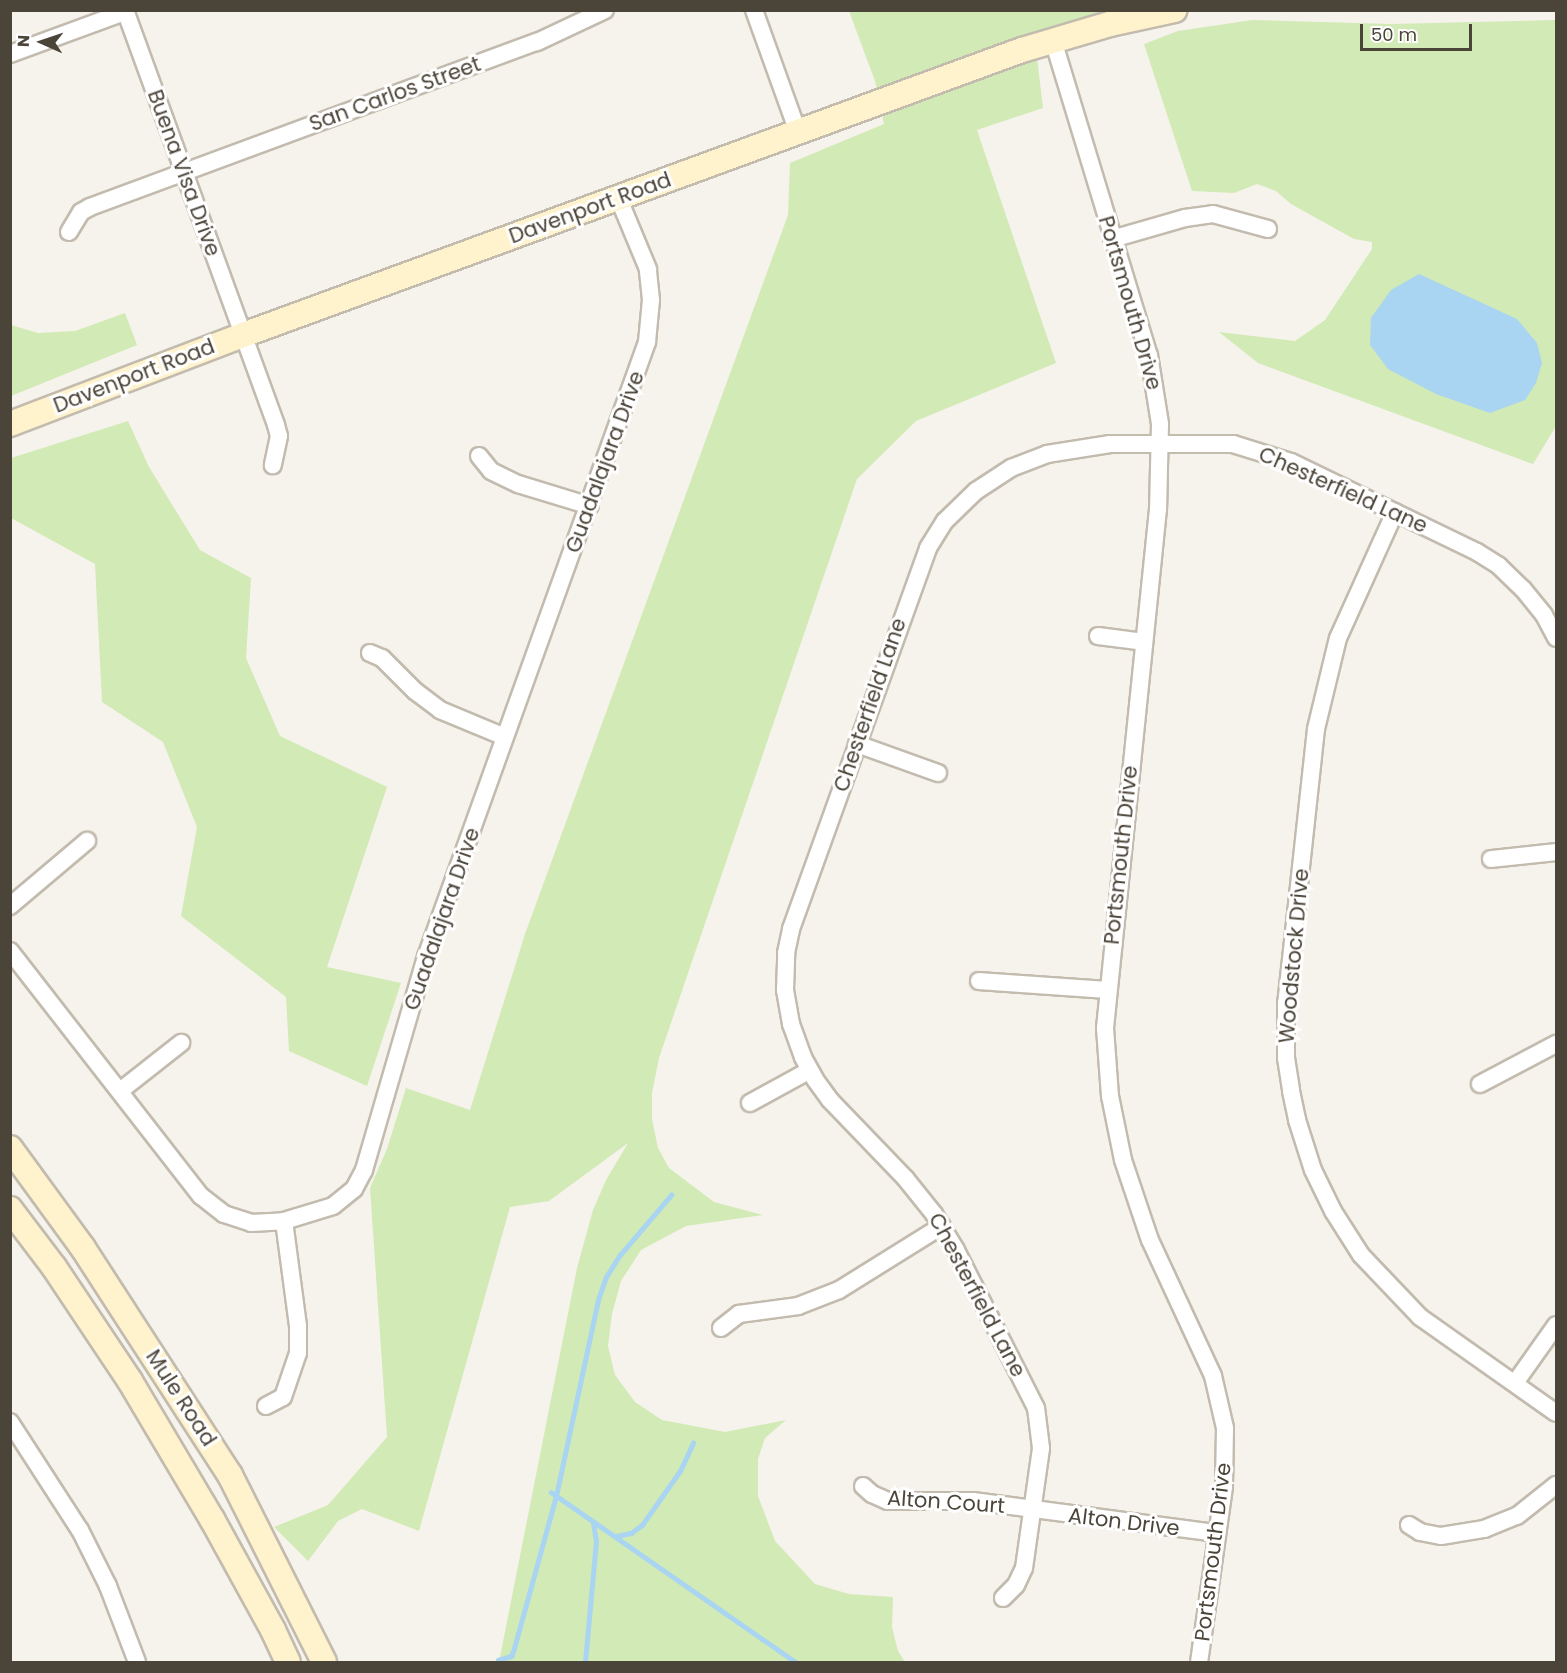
<!DOCTYPE html>
<html>
<head>
<meta charset="utf-8">
<style>
	body { margin:0 }
	#map { position:relative; width:1567px; height:1673px; overflow:hidden; background:#f6f3ec; font-family:Poppins,sans-serif }
	div>[style] { position:absolute }
	.green>* { inset:0; background:#d2eab5 }
	.water>* { inset:0; background:#a9d4f2 }
	.stream>* { height:4.5px; margin:-2.25px; padding:0 2.25px; transform-origin:2.25px; border-radius:2.25px; background:#a9d4f2 }
	.roads { filter:drop-shadow(2px 0 #c2bbae) drop-shadow(-2px 0 #c2bbae) drop-shadow(0 2px #c2bbae) drop-shadow(0 -2px #c2bbae) }
	.street>* { height:16px; margin:-8px; padding:0 8px; transform-origin:8px; border-radius:8px; background:#fff }
	.secondary>* { height:24px; margin:-12px; padding:0 12px; transform-origin:12px; border-radius:12px; background:#fff3cd }
	span { translate:-50% -50%; white-space:nowrap; text-align:center; line-height:1.15; -webkit-text-stroke:6px #fff; paint-order:stroke }
	.street-label { font-size:21px; color:#4b4439 }
	.frame { position:absolute; inset:0; border:12px solid #4b4439; pointer-events:none }
	.north { position:absolute; left:12px; top:12px; width:60px; height:60px; -webkit-text-stroke:4px #fff; paint-order:stroke; rotate:273deg; font-size:16px; font-weight:700; line-height:24px; text-align:center; color:#4b4439 }
	.north::after { content:''; display:block; margin:auto; width:21px; height:27px; background:#4b4439; clip-path:polygon(50% 0,100% 100%,50% 72%,0 100%) }
	.scale { position:absolute; left:1360px; top:24px; width:112px; height:27px; box-sizing:border-box; border:3px solid #4b4439; border-top:0; padding-left:8px; font-size:18px; line-height:21px; white-space:nowrap; color:#4b4439; -webkit-text-stroke:4px #fff; paint-order:stroke }
</style>
</head>
<body>
<div id="map">
	<div class="green">
		<i style="clip-path:polygon(849px 11px,1106px 11px,1034px 32px,1043px 108px,977px 130px,1056px 363px,916px 421px,857px 479px,659px 1058px,652px 1093px,652px 1119px,658px 1148px,669px 1168px,714px 1202px,763px 1215px,686px 1226px,641px 1250px,621px 1281px,612px 1314px,608px 1346px,615px 1375px,635px 1402px,662px 1420px,725px 1432px,786px 1420px,765px 1438px,758px 1459px,758px 1496px,775px 1541px,815px 1584px,849px 1594px,893px 1597px,892px 1627px,898px 1651px,905px 1662px,499px 1662px,577px 1268px,593px 1210px,606px 1180px,628px 1143px,549px 1201px,510px 1207px,419px 1531px,362px 1509px,338px 1521px,308px 1561px,274px 1527px,328px 1505px,387px 1437px,370px 1188px,387px 1149px,406px 1088px,470px 1110px,525px 934px,788px 215px,790px 163px,884px 124px,875px 81px)"></i>
		<i style="clip-path:polygon(1252px 20px,1391px 24px,1556px 20px,1556px 426px,1533px 464px,1258px 363px,1219px 332px,1295px 341px,1325px 320px,1372px 249px,1372px 242px,1354px 239px,1291px 204px,1276px 191px,1257px 184px,1234px 193px,1192px 191px,1144px 44px,1178px 31px)"></i>
		<i style="clip-path:polygon(125px 313px,137px 345px,11px 396px,11px 325px,38px 333px,75px 331px)"></i>
		<i style="clip-path:polygon(128px 421px,149px 467px,200px 550px,251px 578px,246px 658px,280px 736px,387px 787px,327px 967px,401px 983px,367px 1086px,289px 1051px,286px 997px,181px 916px,197px 827px,163px 742px,102px 702px,95px 564px,11px 518px,11px 458px)"></i>
	</div>
	<div class="water">
		<i style="clip-path:polygon(1419px 274px,1517px 319px,1537px 343px,1542px 363px,1536px 383px,1525px 400px,1490px 413px,1436px 394px,1388px 369px,1370px 345px,1371px 318px,1391px 290px)"></i>
	</div>
	<div class="stream">
		<i style="left:551px;top:1492px;width:298px;rotate:34.8deg"></i>
		<i style="left:616px;top:1536px;width:15px;rotate:-11deg"></i>
		<i style="left:631px;top:1533px;width:14px;rotate:-36deg"></i>
		<i style="left:642px;top:1525px;width:66px;rotate:-54.9deg"></i>
		<i style="left:680px;top:1471px;width:31px;rotate:-65deg"></i>
		<i style="left:498px;top:1660px;width:14px;rotate:-17deg"></i>
		<i style="left:511px;top:1656px;width:4px;rotate:-63deg"></i>
		<i style="left:513px;top:1652px;width:162px;rotate:-74.6deg"></i>
		<i style="left:556px;top:1496px;width:200px;rotate:-77.9deg"></i>
		<i style="left:598px;top:1300px;width:24px;rotate:-71deg"></i>
		<i style="left:606px;top:1277px;width:26px;rotate:-58deg"></i>
		<i style="left:620px;top:1255px;width:79px;rotate:-49.6deg"></i>
		<i style="left:585px;top:1662px;width:121px;rotate:-84.8deg"></i>
		<i style="left:596px;top:1542px;width:20px;rotate:-99deg"></i>
	</div>
	<div class="roads">
		<div class="street">
			<i style="left:125px;top:10px;width:442px;rotate:70deg"></i>
			<i style="left:276px;top:425px;width:11px;rotate:75deg"></i>
			<i style="left:279px;top:436px;width:30px;rotate:102deg"></i>
			<i style="left:754px;top:10px;width:130px;rotate:70.2deg"></i>
			<i style="left:1053px;top:40px;width:329px;rotate:73.1deg"></i>
			<i style="left:1149px;top:355px;width:70px;rotate:80.9deg"></i>
			<i style="left:1160px;top:424px;width:85px;rotate:91.3deg"></i>
			<i style="left:1158px;top:509px;width:522px;rotate:95.83deg"></i>
			<i style="left:1105px;top:1028px;width:68px;rotate:85.8deg"></i>
			<i style="left:1110px;top:1096px;width:65px;rotate:78.5deg"></i>
			<i style="left:1123px;top:1160px;width:84px;rotate:71.4deg"></i>
			<i style="left:1150px;top:1240px;width:150px;rotate:65.1deg"></i>
			<i style="left:1213px;top:1376px;width:53px;rotate:77deg"></i>
			<i style="left:1225px;top:1428px;width:59px;rotate:91deg"></i>
			<i style="left:1224px;top:1487px;width:177px;rotate:98.1deg"></i>
			<i style="left:10px;top:54px;width:122px;rotate:-20.1deg"></i>
			<i style="left:69px;top:232px;width:23px;rotate:-59deg"></i>
			<i style="left:81px;top:212px;width:10px;rotate:-29deg"></i>
			<i style="left:90px;top:207px;width:476px;rotate:-20.3deg"></i>
			<i style="left:537px;top:42px;width:75px;rotate:-25.2deg"></i>
			<i style="left:1112px;top:239px;width:76px;rotate:-16deg"></i>
			<i style="left:1185px;top:218px;width:28px;rotate:-8deg"></i>
			<i style="left:1213px;top:214px;width:57px;rotate:15.3deg"></i>
			<i style="left:479px;top:456px;width:19px;rotate:51deg"></i>
			<i style="left:491px;top:471px;width:30px;rotate:26deg"></i>
			<i style="left:518px;top:484px;width:75px;rotate:17deg"></i>
			<i style="left:1395px;top:512px;width:138px;rotate:114.3deg"></i>
			<i style="left:1338px;top:638px;width:94px;rotate:103.6deg"></i>
			<i style="left:1316px;top:729px;width:276px;rotate:96.2deg"></i>
			<i style="left:1286px;top:1003px;width:55px;rotate:90deg"></i>
			<i style="left:1286px;top:1058px;width:33px;rotate:81deg"></i>
			<i style="left:1291px;top:1091px;width:30px;rotate:78deg"></i>
			<i style="left:1297px;top:1120px;width:52px;rotate:72.3deg"></i>
			<i style="left:1313px;top:1170px;width:46px;rotate:64deg"></i>
			<i style="left:1333px;top:1211px;width:52px;rotate:57.5deg"></i>
			<i style="left:1361px;top:1255px;width:86px;rotate:46.4deg"></i>
			<i style="left:1420px;top:1317px;width:166px;rotate:35.2deg"></i>
			<i style="left:1098px;top:636px;width:46px;rotate:7.4deg"></i>
			<i style="left:370px;top:653px;width:13px;rotate:23deg"></i>
			<i style="left:382px;top:658px;width:47px;rotate:45deg"></i>
			<i style="left:415px;top:691px;width:31px;rotate:37deg"></i>
			<i style="left:440px;top:710px;width:70px;rotate:22.6deg"></i>
			<i style="left:857px;top:744px;width:86px;rotate:19.7deg"></i>
			<i style="left:1491px;top:859px;width:65px;rotate:-6.1deg"></i>
			<i style="left:10px;top:906px;width:101px;rotate:-40.2deg"></i>
			<i style="left:10px;top:951px;width:311px;rotate:52.1deg"></i>
			<i style="left:201px;top:1196px;width:29px;rotate:38deg"></i>
			<i style="left:224px;top:1214px;width:28px;rotate:18deg"></i>
			<i style="left:251px;top:1223px;width:33px;rotate:-3deg"></i>
			<i style="left:284px;top:1221px;width:51px;rotate:-17deg"></i>
			<i style="left:333px;top:1206px;width:27px;rotate:-39deg"></i>
			<i style="left:354px;top:1189px;width:21px;rotate:-62deg"></i>
			<i style="left:364px;top:1170px;width:222px;rotate:-73.8deg"></i>
			<i style="left:426px;top:957px;width:654px;rotate:-70.23deg"></i>
			<i style="left:647px;top:342px;width:42px;rotate:-84.6deg"></i>
			<i style="left:651px;top:300px;width:31px;rotate:-96deg"></i>
			<i style="left:648px;top:269px;width:78px;rotate:-112.6deg"></i>
			<i style="left:979px;top:981px;width:128px;rotate:4deg"></i>
			<i style="left:1480px;top:1084px;width:86px;rotate:-27.8deg"></i>
			<i style="left:120px;top:1091px;width:78px;rotate:-38.2deg"></i>
			<i style="left:750px;top:1103px;width:68px;rotate:-28.8deg"></i>
			<i style="left:721px;top:1328px;width:23px;rotate:-38deg"></i>
			<i style="left:739px;top:1314px;width:60px;rotate:-7.7deg"></i>
			<i style="left:798px;top:1306px;width:44px;rotate:-21.3deg"></i>
			<i style="left:839px;top:1290px;width:121px;rotate:-31.9deg"></i>
			<i style="left:1515px;top:1383px;width:71px;rotate:-54.7deg"></i>
			<i style="left:266px;top:1406px;width:19px;rotate:-28deg"></i>
			<i style="left:283px;top:1397px;width:46px;rotate:-71.2deg"></i>
			<i style="left:298px;top:1353px;width:27px;rotate:-90deg"></i>
			<i style="left:298px;top:1326px;width:106px;rotate:-97.6deg"></i>
			<i style="left:10px;top:1422px;width:129px;rotate:57.1deg"></i>
			<i style="left:80px;top:1530px;width:63px;rotate:63.4deg"></i>
			<i style="left:108px;top:1586px;width:81px;rotate:69.1deg"></i>
			<i style="left:863px;top:1486px;width:12px;rotate:42deg"></i>
			<i style="left:872px;top:1494px;width:17px;rotate:24deg"></i>
			<i style="left:888px;top:1501px;width:85px"></i>
			<i style="left:973px;top:1501px;width:246px;rotate:7.5deg"></i>
			<i style="left:1409px;top:1525px;width:13px;rotate:32deg"></i>
			<i style="left:1420px;top:1532px;width:21px;rotate:11deg"></i>
			<i style="left:1441px;top:1536px;width:44px;rotate:-9.2deg"></i>
			<i style="left:1484px;top:1529px;width:35px;rotate:-22deg"></i>
			<i style="left:1517px;top:1516px;width:50px;rotate:-38.5deg"></i>
			<i style="left:1003px;top:1598px;width:18px;rotate:-45deg"></i>
			<i style="left:1016px;top:1585px;width:19px;rotate:-65deg"></i>
			<i style="left:1024px;top:1568px;width:121px;rotate:-81.9deg"></i>
			<i style="left:1041px;top:1448px;width:40px;rotate:-97.1deg"></i>
			<i style="left:1036px;top:1408px;width:177px;rotate:-116.9deg"></i>
			<i style="left:956px;top:1250px;width:42px;rotate:-121.4deg"></i>
			<i style="left:934px;top:1214px;width:45px;rotate:-128.7deg"></i>
			<i style="left:906px;top:1179px;width:110px;rotate:-133.9deg"></i>
			<i style="left:830px;top:1100px;width:26px;rotate:-126deg"></i>
			<i style="left:815px;top:1079px;width:25px;rotate:-119deg"></i>
			<i style="left:803px;top:1057px;width:35px;rotate:-110deg"></i>
			<i style="left:791px;top:1024px;width:35px;rotate:-100deg"></i>
			<i style="left:785px;top:990px;width:37px;rotate:-88deg"></i>
			<i style="left:786px;top:953px;width:25px;rotate:-78deg"></i>
			<i style="left:791px;top:929px;width:405px;rotate:-70.2deg"></i>
			<i style="left:928px;top:548px;width:32px;rotate:-58deg"></i>
			<i style="left:945px;top:521px;width:43px;rotate:-44.1deg"></i>
			<i style="left:976px;top:491px;width:42px;rotate:-33.3deg"></i>
			<i style="left:1011px;top:468px;width:39px;rotate:-21deg"></i>
			<i style="left:1047px;top:454px;width:64px;rotate:-9deg"></i>
			<i style="left:1110px;top:444px;width:123px"></i>
			<i style="left:1233px;top:444px;width:61px;rotate:17.2deg"></i>
			<i style="left:1291px;top:462px;width:207px;rotate:25.8deg"></i>
			<i style="left:1477px;top:552px;width:26px;rotate:32deg"></i>
			<i style="left:1499px;top:566px;width:33px;rotate:44deg"></i>
			<i style="left:1523px;top:589px;width:33px;rotate:51deg"></i>
			<i style="left:1544px;top:615px;width:26px;rotate:62deg"></i>
		</div>
		<div class="secondary">
			<i style="left:10px;top:424px;width:249px;rotate:-20.9deg"></i>
			<i style="left:243px;top:335px;width:829px;rotate:-20.1deg"></i>
			<i style="left:1022px;top:50px;width:92px;rotate:-16.5deg"></i>
			<i style="left:1110px;top:24px;width:66px;rotate:-12.2deg"></i>
			<i style="left:10px;top:1148px;width:124px;rotate:53.9deg"></i>
			<i style="left:83px;top:1248px;width:270px;rotate:57.1deg"></i>
			<i style="left:230px;top:1475px;width:209px;rotate:63.3deg"></i>
			<i style="left:10px;top:1209px;width:73px;rotate:52.8deg"></i>
			<i style="left:54px;top:1267px;width:137px;rotate:56.3deg"></i>
			<i style="left:130px;top:1381px;width:161px;rotate:59.3deg"></i>
			<i style="left:212px;top:1519px;width:127px;rotate:61.2deg"></i>
			<i style="left:273px;top:1630px;width:35px;rotate:65deg"></i>
		</div>
	</div>
	<div class="street-label">
		<span style="left:395px;top:94px;rotate:-20deg">San Carlos Street</span>
		<span style="left:184px;top:173px;rotate:70deg">Buena Visa Drive</span>
		<span style="left:590px;top:208px;rotate:-20deg">Davenport Road</span>
		<span style="left:1130px;top:303px;rotate:74deg">Portsmouth Drive</span>
		<span style="left:134px;top:376px;rotate:-21deg">Davenport Road</span>
		<span style="left:605px;top:462px;rotate:-70deg">Guadalajara Drive</span>
		<span style="left:1343px;top:490px;rotate:24deg">Chesterfield Lane</span>
		<span style="left:870px;top:705px;rotate:-71deg">Chesterfield Lane</span>
		<span style="left:1121px;top:855px;rotate:-84deg">Portsmouth Drive</span>
		<span style="left:442px;top:919px;rotate:-71deg">Guadalajara Drive</span>
		<span style="left:1294px;top:956px;rotate:-85deg">Woodstock Drive</span>
		<span style="left:977px;top:1295px;rotate:62deg">Chesterfield Lane</span>
		<span style="left:181px;top:1398px;rotate:57deg">Mule Road</span>
		<span style="left:946px;top:1502px;rotate:4deg">Alton Court</span>
		<span style="left:1124px;top:1522px;rotate:7deg">Alton Drive</span>
		<span style="left:1213px;top:1552px;rotate:-83deg">Portsmouth Drive</span>
	</div>
	<div class="frame"></div>
	<div class="north">N</div>
	<div class="scale">50 m</div>
</div>
</body>
</html>
